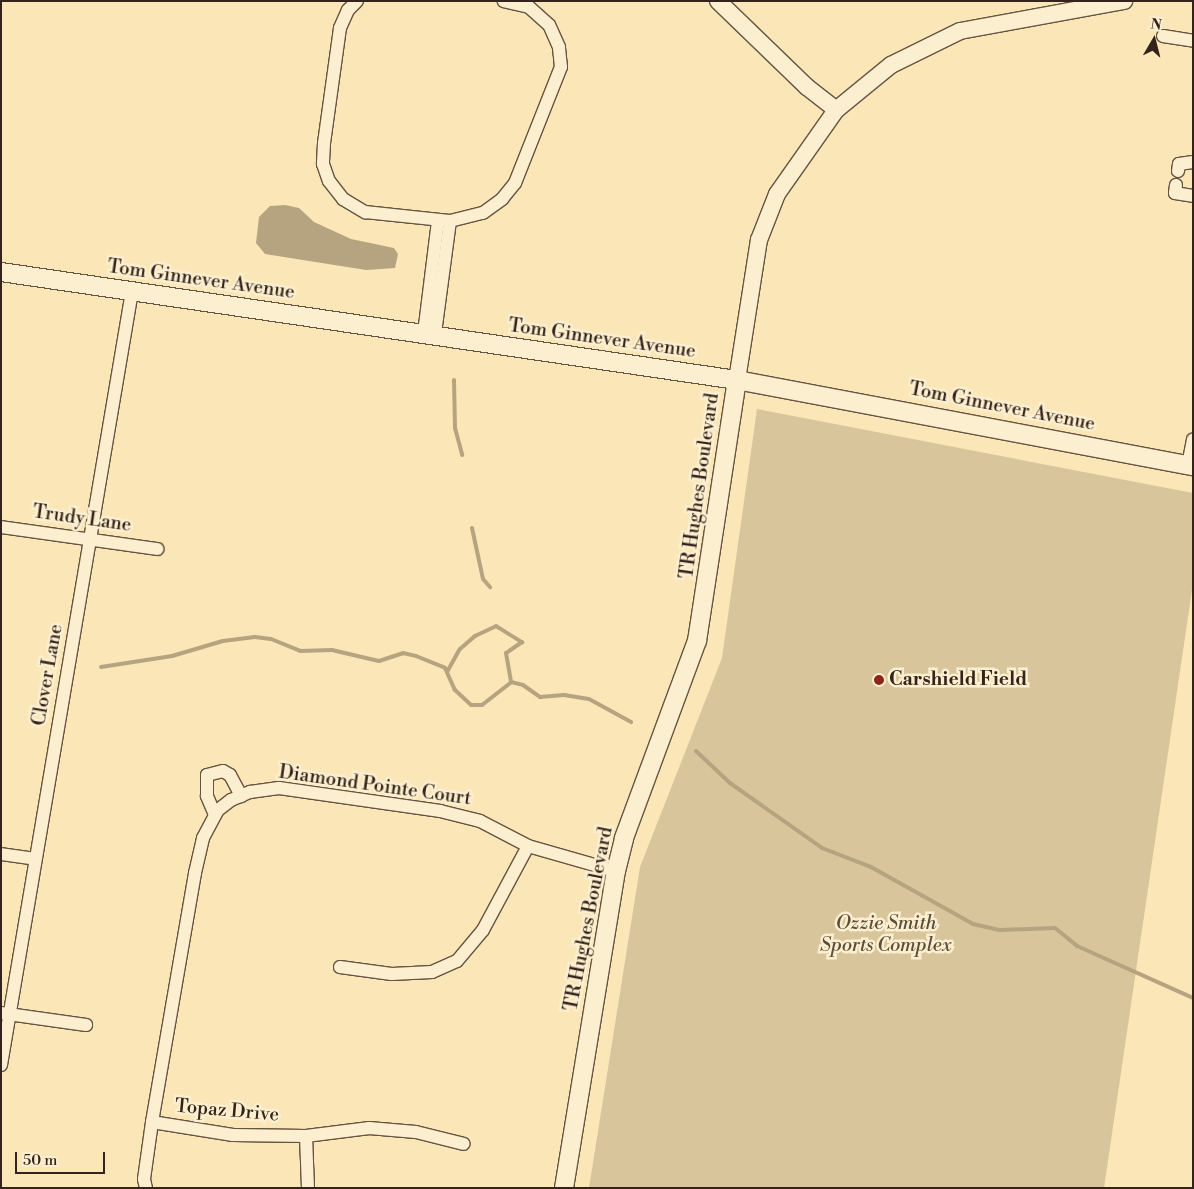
<!DOCTYPE html>
<html>
<head>
<meta charset="utf-8">
<style>
	body { margin:0 }
	#map { position:relative; width:1194px; height:1189px; overflow:hidden; background:#fae6b6; font-family:"Libre Bodoni",serif }
	div>[style] { position:absolute }
	.green>* { inset:0; background:#d8c59b }
	.water>* { inset:0; background:#b6a481 }
	.stream>* { height:4px; margin:-2px; padding:0 2px; transform-origin:2px; border-radius:2px; background:#b6a481 }
	.roads { filter:drop-shadow(1px 0 #655441) drop-shadow(-1px 0 #655441) drop-shadow(0 1px #655441) drop-shadow(0 -1px #655441) }
	.minor>* { height:12px; margin:-6px; padding:0 6px; transform-origin:6px; border-radius:6px; background:#fcefd0 }
	.tertiary>* { height:16px; margin:-8px; padding:0 8px; transform-origin:8px; border-radius:8px; background:#fcefd0 }
	.secondary>* { height:18px; margin:-9px; padding:0 9px; transform-origin:9px; border-radius:9px; background:#fcefd0 }
	.dots>* { width:14px; height:14px; translate:-50% -50%; box-sizing:border-box; border:2px solid #fcefd0; border-radius:50% }
	span { translate:-50% -50%; white-space:nowrap; text-align:center; line-height:1.15; -webkit-text-stroke:5px #fcefd0; paint-order:stroke }
	.street-label { font-size:19px; color:#33231a }
	.poi-label { font-size:19px; color:#33231a; font-weight:700 }
	.left { translate:0 -50%; text-align:left }
	.park-label { font-size:19px; color:#5c4c3a; font-style:italic }
	.frame { position:absolute; inset:0; border:2px solid #33231a; pointer-events:none }
	.north { position:absolute; left:1129px; top:15px; width:50px; height:50px; -webkit-text-stroke:4px #fcefd0; paint-order:stroke; rotate:8deg; font-size:14px; font-weight:700; line-height:20px; text-align:center; color:#33231a }
	.north::after { content:''; display:block; margin:auto; width:18px; height:22px; background:#33231a; clip-path:polygon(50% 0,100% 100%,50% 72%,0 100%) }
	.scale { position:absolute; left:15px; top:1152px; width:90px; height:22px; box-sizing:border-box; border:2px solid #33231a; border-top:0; padding-left:6px; font-size:15px; line-height:18px; white-space:nowrap; color:#33231a; -webkit-text-stroke:4px #fcefd0; paint-order:stroke }
</style>
</head>
<body>
<div id="map">
	<div class="green">
		<i style="clip-path:polygon(757px 409px,1193px 493px,1193px 583px,1104px 1188px,589px 1188px,640px 867px,722px 658px)"></i>
	</div>
	<div class="water">
		<i style="clip-path:polygon(285px 205px,299px 208px,314px 222px,351px 239px,394px 248px,398px 254px,395px 268px,366px 270px,265px 254px,256px 243px,259px 217px,270px 206px)"></i>
	</div>
	<div class="stream">
		<i style="left:454px;top:380px;width:48px;rotate:88.8deg"></i>
		<i style="left:455px;top:428px;width:28px;rotate:75deg"></i>
		<i style="left:472px;top:528px;width:52px;rotate:77.8deg"></i>
		<i style="left:483px;top:579px;width:11px;rotate:49deg"></i>
		<i style="left:101px;top:667px;width:72px;rotate:-8.8deg"></i>
		<i style="left:172px;top:656px;width:53px;rotate:-16.4deg"></i>
		<i style="left:223px;top:641px;width:32px;rotate:-7deg"></i>
		<i style="left:255px;top:637px;width:16px;rotate:7deg"></i>
		<i style="left:271px;top:639px;width:31px;rotate:22deg"></i>
		<i style="left:300px;top:651px;width:32px;rotate:-2deg"></i>
		<i style="left:332px;top:650px;width:48px;rotate:13.2deg"></i>
		<i style="left:379px;top:661px;width:25px;rotate:-18deg"></i>
		<i style="left:403px;top:653px;width:13px;rotate:13deg"></i>
		<i style="left:416px;top:656px;width:31px;rotate:22deg"></i>
		<i style="left:445px;top:668px;width:24px;rotate:66deg"></i>
		<i style="left:455px;top:690px;width:22px;rotate:43deg"></i>
		<i style="left:471px;top:705px;width:11px"></i>
		<i style="left:482px;top:705px;width:37px;rotate:-38deg"></i>
		<i style="left:511px;top:682px;width:12px;rotate:14deg"></i>
		<i style="left:523px;top:685px;width:21px;rotate:35deg"></i>
		<i style="left:540px;top:697px;width:24px;rotate:-5deg"></i>
		<i style="left:564px;top:695px;width:25px;rotate:9deg"></i>
		<i style="left:589px;top:699px;width:48px;rotate:28.7deg"></i>
		<i style="left:447px;top:672px;width:26px;rotate:-61deg"></i>
		<i style="left:460px;top:649px;width:20px;rotate:-41deg"></i>
		<i style="left:475px;top:636px;width:23px;rotate:-25deg"></i>
		<i style="left:496px;top:626px;width:31px;rotate:32deg"></i>
		<i style="left:522px;top:642px;width:19px;rotate:145deg"></i>
		<i style="left:506px;top:653px;width:29px;rotate:80deg"></i>
		<i style="left:696px;top:751px;width:47px;rotate:43.3deg"></i>
		<i style="left:730px;top:783px;width:113px;rotate:35.2deg"></i>
		<i style="left:822px;top:848px;width:53px;rotate:21.2deg"></i>
		<i style="left:871px;top:867px;width:117px;rotate:29.2deg"></i>
		<i style="left:973px;top:924px;width:28px;rotate:13deg"></i>
		<i style="left:1000px;top:930px;width:55px;rotate:-2.1deg"></i>
		<i style="left:1055px;top:928px;width:28px;rotate:39deg"></i>
		<i style="left:1077px;top:946px;width:127px;rotate:24.1deg"></i>
	</div>
	<div class="roads">
		<div class="minor">
			<i style="left:357px;top:1px;width:13px;rotate:135deg"></i>
			<i style="left:348px;top:10px;width:20px;rotate:114deg"></i>
			<i style="left:340px;top:28px;width:116px;rotate:97.9deg"></i>
			<i style="left:324px;top:143px;width:21px;rotate:93deg"></i>
			<i style="left:323px;top:164px;width:18px;rotate:71deg"></i>
			<i style="left:329px;top:181px;width:23px;rotate:52deg"></i>
			<i style="left:343px;top:199px;width:26px;rotate:31deg"></i>
			<i style="left:365px;top:212px;width:85px;rotate:6deg"></i>
			<i style="left:450px;top:221px;width:34px;rotate:-14deg"></i>
			<i style="left:483px;top:213px;width:24px;rotate:-36deg"></i>
			<i style="left:502px;top:199px;width:21px;rotate:-51deg"></i>
			<i style="left:515px;top:183px;width:125px;rotate:-68.4deg"></i>
			<i style="left:561px;top:67px;width:20px;rotate:-96deg"></i>
			<i style="left:559px;top:47px;width:24px;rotate:-114deg"></i>
			<i style="left:549px;top:25px;width:27px;rotate:-138deg"></i>
			<i style="left:529px;top:7px;width:26px;rotate:-167deg"></i>
			<i style="left:1163px;top:36px;width:30px;rotate:9deg"></i>
			<i style="left:1178px;top:171px;width:7px;rotate:-82deg"></i>
			<i style="left:1179px;top:164px;width:14px;rotate:-8deg"></i>
			<i style="left:1176px;top:185px;width:8px;rotate:97deg"></i>
			<i style="left:1175px;top:193px;width:18px;rotate:9deg"></i>
			<i style="left:438px;top:221px;width:105px;rotate:97.1deg"></i>
			<i style="left:425px;top:325px;width:11px;rotate:68deg"></i>
			<i style="left:429px;top:335px;width:11px;rotate:-52deg"></i>
			<i style="left:436px;top:326px;width:106px;rotate:-82.4deg"></i>
			<i style="left:1188px;top:465px;width:26px;rotate:-79deg"></i>
			<i style="left:1px;top:527px;width:158px;rotate:8deg"></i>
			<i style="left:215px;top:815px;width:21px;rotate:-113deg"></i>
			<i style="left:207px;top:796px;width:21px;rotate:-90deg"></i>
			<i style="left:207px;top:775px;width:16px;rotate:-14deg"></i>
			<i style="left:223px;top:771px;width:8px;rotate:30deg"></i>
			<i style="left:230px;top:775px;width:24px;rotate:62deg"></i>
			<i style="left:1px;top:854px;width:34px;rotate:8deg"></i>
			<i style="left:340px;top:967px;width:52px;rotate:7.7deg"></i>
			<i style="left:392px;top:974px;width:40px;rotate:-2.9deg"></i>
			<i style="left:432px;top:972px;width:27px;rotate:-24deg"></i>
			<i style="left:457px;top:961px;width:40px;rotate:-50deg"></i>
			<i style="left:483px;top:930px;width:95px;rotate:-61.8deg"></i>
			<i style="left:1px;top:1013px;width:86px;rotate:8deg"></i>
			<i style="left:1px;top:1065px;width:785px;rotate:-80.39deg"></i>
			<i style="left:152px;top:1122px;width:82px;rotate:9.1deg"></i>
			<i style="left:233px;top:1135px;width:73px;rotate:0.8deg"></i>
			<i style="left:306px;top:1136px;width:52px;rotate:87.8deg"></i>
			<i style="left:306px;top:1136px;width:64px;rotate:-7.2deg"></i>
			<i style="left:369px;top:1128px;width:47px;rotate:4.9deg"></i>
			<i style="left:416px;top:1132px;width:49px;rotate:14deg"></i>
			<i style="left:146px;top:1188px;width:9px;rotate:-103deg"></i>
			<i style="left:144px;top:1179px;width:58px;rotate:-82deg"></i>
			<i style="left:152px;top:1122px;width:253px;rotate:-80.2deg"></i>
			<i style="left:195px;top:873px;width:36px;rotate:-77deg"></i>
			<i style="left:203px;top:838px;width:32px;rotate:-62deg"></i>
			<i style="left:218px;top:810px;width:16px;rotate:-38deg"></i>
			<i style="left:231px;top:800px;width:21px;rotate:-23deg"></i>
			<i style="left:250px;top:792px;width:29px;rotate:-8deg"></i>
			<i style="left:279px;top:788px;width:163px;rotate:8.1deg"></i>
			<i style="left:440px;top:811px;width:41px;rotate:14deg"></i>
			<i style="left:480px;top:821px;width:54px;rotate:27.5deg"></i>
			<i style="left:528px;top:846px;width:91px;rotate:15.9deg"></i>
		</div>
		<div class="tertiary">
			<i style="left:718px;top:1px;width:124px;rotate:44deg"></i>
			<i style="left:807px;top:87px;width:37px;rotate:38deg"></i>
			<i style="left:737px;top:380px;width:142px;rotate:-81.1deg"></i>
			<i style="left:759px;top:240px;width:49px;rotate:-68.6deg"></i>
			<i style="left:777px;top:194px;width:103px;rotate:-54.9deg"></i>
			<i style="left:836px;top:110px;width:71px;rotate:-39.3deg"></i>
			<i style="left:891px;top:65px;width:77px;rotate:-26.2deg"></i>
			<i style="left:960px;top:31px;width:167px;rotate:-10.4deg"></i>
		</div>
		<div class="secondary">
			<i style="left:1px;top:272px;width:744px;rotate:8.35deg"></i>
			<i style="left:737px;top:380px;width:464px;rotate:10.7deg"></i>
			<i style="left:564px;top:1188px;width:321px;rotate:-80.7deg"></i>
			<i style="left:616px;top:871px;width:34px;rotate:-76deg"></i>
			<i style="left:624px;top:838px;width:210px;rotate:-69.7deg"></i>
			<i style="left:697px;top:641px;width:264px;rotate:-81.3deg"></i>
		</div>
	</div>
	<div class="dots">
		<i style="left:879px;top:680px;background:#8f2418"></i>
	</div>
	<div class="street-label">
		<span style="left:201px;top:280px;rotate:8deg">Tom Ginnever Avenue</span>
		<span style="left:602px;top:339px;rotate:8deg">Tom Ginnever Avenue</span>
		<span style="left:1002px;top:407px;rotate:11deg">Tom Ginnever Avenue</span>
		<span style="left:700px;top:486px;rotate:-82deg">TR Hughes Boulevard</span>
		<span style="left:82px;top:519px;rotate:8deg">Trudy Lane</span>
		<span style="left:48px;top:675px;rotate:-80deg">Clover Lane</span>
		<span style="left:375px;top:786px;rotate:8deg">Diamond Pointe Court</span>
		<span style="left:589px;top:919px;rotate:-79deg">TR Hughes Boulevard</span>
		<span style="left:227px;top:1111px;rotate:5deg">Topaz Drive</span>
	</div>
	<div class="poi-label">
		<span class="left" style="left:889px;top:680px">Carshield Field</span>
	</div>
	<div class="park-label">
		<span style="left:886px;top:935px">Ozzie Smith<br>Sports Complex</span>
	</div>
	<div class="frame"></div>
	<div class="north">N</div>
	<div class="scale">50 m</div>
</div>
</body>
</html>
